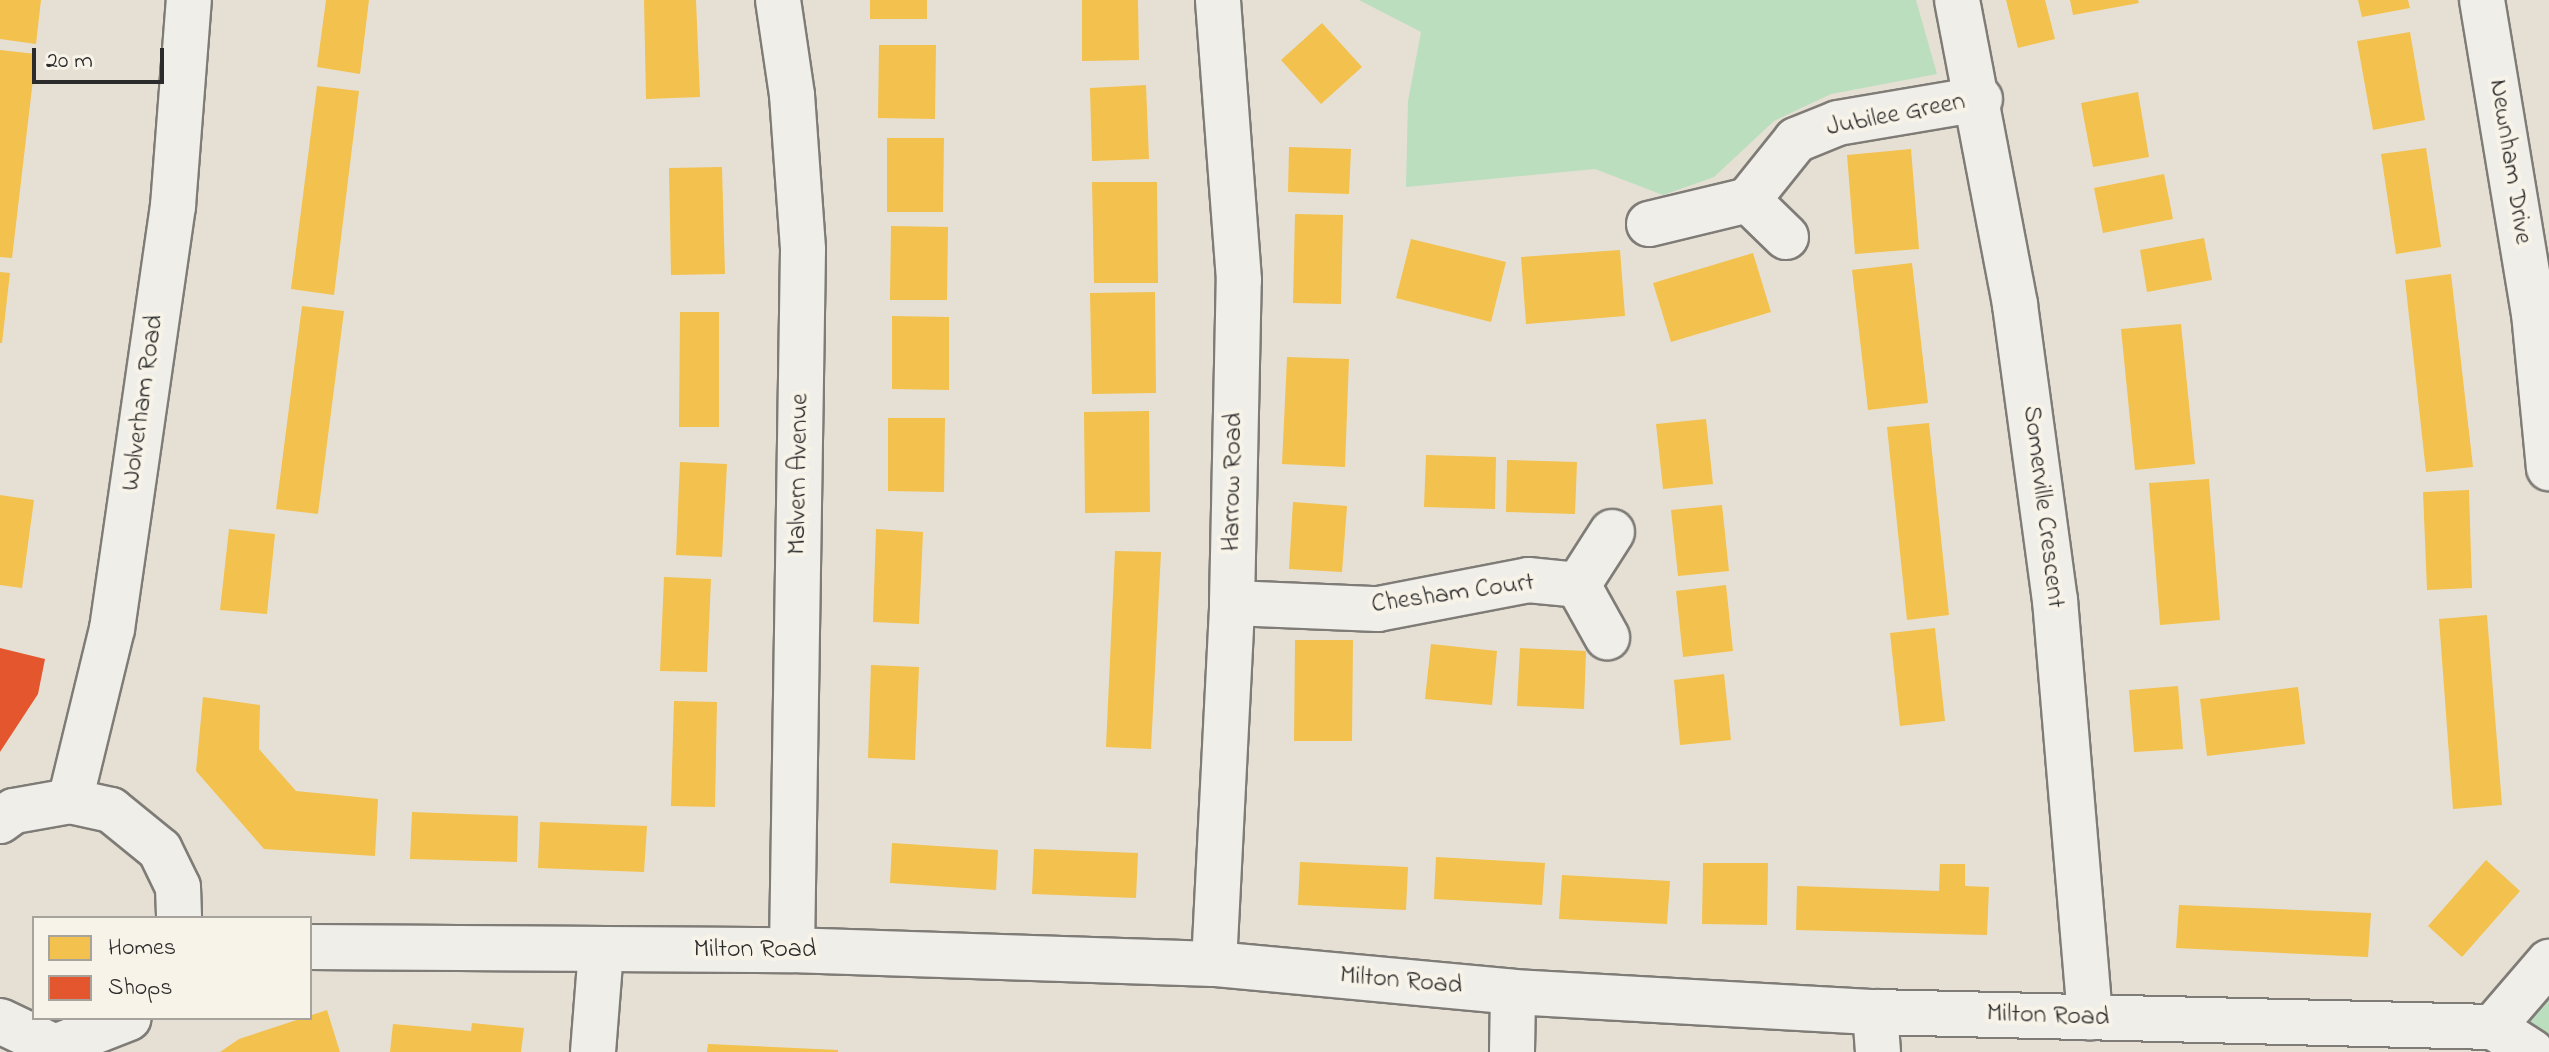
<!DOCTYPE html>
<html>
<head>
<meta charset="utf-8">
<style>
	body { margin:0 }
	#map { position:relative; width:2549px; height:1052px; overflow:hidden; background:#e6e0d4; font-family:"Indie Flower",sans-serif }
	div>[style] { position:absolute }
	.green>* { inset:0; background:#badebe }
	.homes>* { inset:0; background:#f2c14e }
	.shops>* { inset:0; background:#e4572e }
	.roads { filter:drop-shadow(2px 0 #7f7c77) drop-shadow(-2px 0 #7f7c77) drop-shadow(0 2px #7f7c77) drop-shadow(0 -2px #7f7c77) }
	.street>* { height:44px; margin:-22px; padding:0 22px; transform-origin:22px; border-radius:22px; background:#f0eee9 }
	span { translate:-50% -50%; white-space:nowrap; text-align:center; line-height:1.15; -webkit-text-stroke:8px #f7f3e8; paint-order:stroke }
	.street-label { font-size:26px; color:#2b2b2b }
	.legend { position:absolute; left:32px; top:916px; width:280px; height:104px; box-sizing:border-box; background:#f7f3e8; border:2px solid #a5a39c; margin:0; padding:10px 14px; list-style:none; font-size:24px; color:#2b2b2b }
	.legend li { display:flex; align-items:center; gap:16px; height:40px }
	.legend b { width:40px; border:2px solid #a5a39c }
	.scale { position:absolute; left:32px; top:48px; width:132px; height:36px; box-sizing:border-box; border:4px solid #2b2b2b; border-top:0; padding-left:10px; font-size:24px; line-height:28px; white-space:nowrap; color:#2b2b2b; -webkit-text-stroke:6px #f7f3e8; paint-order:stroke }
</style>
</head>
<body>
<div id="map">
	<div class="green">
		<i style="clip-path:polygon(1359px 0,1916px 0,1937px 74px,1831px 94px,1774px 121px,1714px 177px,1663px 195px,1595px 169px,1406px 187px,1408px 101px,1421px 32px)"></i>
		<i style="clip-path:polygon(2549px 983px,2549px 1041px,2521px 1017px)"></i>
	</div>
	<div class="homes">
		<i style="clip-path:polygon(0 0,41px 0,36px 44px,0 39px)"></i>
		<i style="clip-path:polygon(326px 0,369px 0,360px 74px,317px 67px)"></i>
		<i style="clip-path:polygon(644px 0,696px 0,700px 97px,646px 99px)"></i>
		<i style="clip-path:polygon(870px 0,927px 0,927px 19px,870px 19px)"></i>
		<i style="clip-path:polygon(1082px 0,1138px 0,1139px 60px,1082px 61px)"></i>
		<i style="clip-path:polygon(2006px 0,2045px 0,2055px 39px,2018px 48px)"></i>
		<i style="clip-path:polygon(2070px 0,2138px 0,2139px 3px,2073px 15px)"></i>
		<i style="clip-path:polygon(2358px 0,2408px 0,2410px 8px,2362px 17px)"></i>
		<i style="clip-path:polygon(1322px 23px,1362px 67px,1321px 104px,1281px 60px)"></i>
		<i style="clip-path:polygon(2410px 32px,2425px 120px,2373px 130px,2357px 41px)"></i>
		<i style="clip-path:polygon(879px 45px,936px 45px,935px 119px,878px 118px)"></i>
		<i style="clip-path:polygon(0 50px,36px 54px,12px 258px,0 257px)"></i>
		<i style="clip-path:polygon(1146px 85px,1149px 159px,1092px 161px,1090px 88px)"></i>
		<i style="clip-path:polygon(317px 86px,359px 91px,334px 295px,291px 289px)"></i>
		<i style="clip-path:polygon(2138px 92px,2149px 157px,2093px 167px,2081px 103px)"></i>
		<i style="clip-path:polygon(887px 138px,944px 138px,943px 212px,887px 212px)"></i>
		<i style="clip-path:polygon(1289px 147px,1351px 149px,1349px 194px,1288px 192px)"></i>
		<i style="clip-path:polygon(2426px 148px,2441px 247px,2396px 254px,2381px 154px)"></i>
		<i style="clip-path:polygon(1911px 149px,1919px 249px,1855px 254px,1847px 155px)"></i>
		<i style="clip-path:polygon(722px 167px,725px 274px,671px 275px,669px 168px)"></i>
		<i style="clip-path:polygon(2164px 174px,2173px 219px,2103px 233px,2094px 188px)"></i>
		<i style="clip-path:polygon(1092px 182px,1157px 182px,1158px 283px,1094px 283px)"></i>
		<i style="clip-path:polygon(1295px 214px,1343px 215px,1341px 304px,1293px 303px)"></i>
		<i style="clip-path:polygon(891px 226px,948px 227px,947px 300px,890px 300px)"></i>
		<i style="clip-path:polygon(2204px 238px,2212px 280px,2147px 292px,2140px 250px)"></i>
		<i style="clip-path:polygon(1411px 239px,1506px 262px,1491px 322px,1396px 298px)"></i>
		<i style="clip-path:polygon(1620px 250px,1625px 316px,1526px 324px,1521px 257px)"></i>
		<i style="clip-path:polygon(1753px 253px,1771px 312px,1671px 342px,1653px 283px)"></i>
		<i style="clip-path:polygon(1912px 263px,1928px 403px,1868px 410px,1852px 270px)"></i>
		<i style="clip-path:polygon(0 272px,10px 273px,2px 343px,0 343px)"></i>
		<i style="clip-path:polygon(2451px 274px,2473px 467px,2426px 472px,2405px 280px)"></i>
		<i style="clip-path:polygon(1155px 292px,1156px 393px,1092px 394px,1090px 293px)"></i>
		<i style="clip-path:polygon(302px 306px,344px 311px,318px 514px,276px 509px)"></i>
		<i style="clip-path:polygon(680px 312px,719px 312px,719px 427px,679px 427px)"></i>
		<i style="clip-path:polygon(892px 316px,949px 317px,949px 390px,892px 389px)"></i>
		<i style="clip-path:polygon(2181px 324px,2195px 464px,2135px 470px,2121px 329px)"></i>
		<i style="clip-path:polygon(1287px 357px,1349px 359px,1345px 467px,1282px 464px)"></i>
		<i style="clip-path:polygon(1149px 411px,1150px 512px,1085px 513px,1084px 412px)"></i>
		<i style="clip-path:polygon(888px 418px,945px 418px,944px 492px,888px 491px)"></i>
		<i style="clip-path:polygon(1706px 419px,1713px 484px,1663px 489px,1656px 424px)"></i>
		<i style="clip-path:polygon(1929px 423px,1949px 615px,1907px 620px,1887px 427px)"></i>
		<i style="clip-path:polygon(1426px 455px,1496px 457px,1495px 509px,1424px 507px)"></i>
		<i style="clip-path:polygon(1507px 460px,1577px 462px,1575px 514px,1506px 512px)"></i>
		<i style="clip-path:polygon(680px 462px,727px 464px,722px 557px,676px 555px)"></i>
		<i style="clip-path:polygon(2209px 479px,2220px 620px,2160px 625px,2149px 483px)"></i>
		<i style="clip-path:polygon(2469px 490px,2472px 588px,2427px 590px,2423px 492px)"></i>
		<i style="clip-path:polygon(0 495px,34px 500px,22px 588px,0 585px)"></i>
		<i style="clip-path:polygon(1293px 502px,1347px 506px,1342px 572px,1289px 569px)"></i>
		<i style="clip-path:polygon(1722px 505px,1729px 571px,1678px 576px,1671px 510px)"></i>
		<i style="clip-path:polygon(229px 529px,275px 534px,267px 614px,220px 610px)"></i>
		<i style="clip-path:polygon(876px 529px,923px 532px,919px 624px,873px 622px)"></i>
		<i style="clip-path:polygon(1115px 551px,1161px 552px,1151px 749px,1106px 747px)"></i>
		<i style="clip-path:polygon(664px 577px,711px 579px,707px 672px,660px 671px)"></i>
		<i style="clip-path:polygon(1726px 585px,1733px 651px,1683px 657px,1676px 591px)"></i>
		<i style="clip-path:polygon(2487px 615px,2502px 805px,2453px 809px,2439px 619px)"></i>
		<i style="clip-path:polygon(1935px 628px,1945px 721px,1900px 726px,1890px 633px)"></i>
		<i style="clip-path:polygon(1295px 640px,1353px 640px,1352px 741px,1294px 741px)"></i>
		<i style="clip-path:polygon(1431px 644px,1497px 651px,1492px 705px,1425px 699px)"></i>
		<i style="clip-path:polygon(1520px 648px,1586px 651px,1584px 709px,1517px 706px)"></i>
		<i style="clip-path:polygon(871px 665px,919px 667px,915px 760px,868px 758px)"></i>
		<i style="clip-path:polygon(1724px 674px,1731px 740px,1680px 745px,1674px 680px)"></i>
		<i style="clip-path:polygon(2178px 686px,2183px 749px,2134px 752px,2129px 690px)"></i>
		<i style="clip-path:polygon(2298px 687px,2305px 744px,2207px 756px,2200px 699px)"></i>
		<i style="clip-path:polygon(203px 697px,260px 705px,259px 749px,296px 791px,378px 799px,375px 856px,264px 849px,196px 771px)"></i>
		<i style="clip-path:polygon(674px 701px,717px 702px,715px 807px,671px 806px)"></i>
		<i style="clip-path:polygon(412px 812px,518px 816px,517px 862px,410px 859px)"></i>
		<i style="clip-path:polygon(540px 822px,647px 826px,644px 872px,538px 868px)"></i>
		<i style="clip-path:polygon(892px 843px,998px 850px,996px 890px,890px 883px)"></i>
		<i style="clip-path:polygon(1034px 849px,1138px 853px,1136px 898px,1032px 894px)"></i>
		<i style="clip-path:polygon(1436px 857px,1545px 863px,1542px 905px,1434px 899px)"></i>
		<i style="clip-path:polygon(2486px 860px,2520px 891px,2462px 957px,2428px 926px)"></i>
		<i style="clip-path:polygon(1300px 862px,1408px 867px,1406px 910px,1298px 905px)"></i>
		<i style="clip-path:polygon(1703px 863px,1768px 863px,1767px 925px,1702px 924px)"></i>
		<i style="clip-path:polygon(1940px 864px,1965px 864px,1965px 886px,1989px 887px,1987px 935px,1796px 930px,1797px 886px,1939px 891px)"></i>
		<i style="clip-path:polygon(1562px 875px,1670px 881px,1667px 924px,1559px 919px)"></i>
		<i style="clip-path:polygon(2179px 905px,2371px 913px,2368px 957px,2176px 948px)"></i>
		<i style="clip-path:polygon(327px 1010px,340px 1052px,220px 1052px,239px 1039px)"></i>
		<i style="clip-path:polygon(472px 1023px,524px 1028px,521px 1052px,390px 1052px,393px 1024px,471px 1031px)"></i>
		<i style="clip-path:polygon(708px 1044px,838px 1050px,838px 1052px,707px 1052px)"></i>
	</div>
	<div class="shops">
		<i style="clip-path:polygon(0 648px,45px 659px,38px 694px,0 752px)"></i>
	</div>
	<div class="roads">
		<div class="street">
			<i style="left:778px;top:0;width:96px;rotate:81.6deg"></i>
			<i style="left:792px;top:95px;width:155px;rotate:85.9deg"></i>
			<i style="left:803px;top:250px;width:700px;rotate:90.9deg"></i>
			<i style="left:1957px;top:0;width:310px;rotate:79.2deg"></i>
			<i style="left:2015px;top:305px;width:298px;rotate:82.3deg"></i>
			<i style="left:2055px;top:600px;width:419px;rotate:85.2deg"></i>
			<i style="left:2482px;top:0;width:317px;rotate:80.6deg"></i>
			<i style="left:2534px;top:313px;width:156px;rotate:84.5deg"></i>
			<i style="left:1748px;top:200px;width:53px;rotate:44.2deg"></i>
			<i style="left:1649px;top:224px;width:102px;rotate:-13.6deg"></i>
			<i style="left:1748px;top:200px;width:77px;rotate:-51.3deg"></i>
			<i style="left:1796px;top:140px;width:45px;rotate:-22deg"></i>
			<i style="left:1838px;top:123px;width:144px;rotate:-9.6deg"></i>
			<i style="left:1578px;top:585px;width:60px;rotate:60.9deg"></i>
			<i style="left:1232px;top:603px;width:146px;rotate:2.4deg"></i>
			<i style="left:1378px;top:609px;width:153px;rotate:-10.9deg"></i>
			<i style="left:1528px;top:580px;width:50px;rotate:5.7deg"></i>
			<i style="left:1578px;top:585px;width:63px;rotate:-57.3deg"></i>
			<i style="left:70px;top:801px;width:177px;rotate:-76.3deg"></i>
			<i style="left:112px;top:629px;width:427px;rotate:-81.8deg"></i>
			<i style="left:173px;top:206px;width:207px;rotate:-85.6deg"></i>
			<i style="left:0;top:821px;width:17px;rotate:-36deg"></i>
			<i style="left:14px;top:811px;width:57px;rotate:-10.1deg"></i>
			<i style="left:70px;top:801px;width:42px;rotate:12.4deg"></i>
			<i style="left:111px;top:810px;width:63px;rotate:39.2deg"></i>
			<i style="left:160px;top:850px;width:41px;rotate:64.1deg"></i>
			<i style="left:178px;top:887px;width:31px;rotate:88deg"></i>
			<i style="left:310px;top:947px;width:482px;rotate:0.4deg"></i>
			<i style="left:792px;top:950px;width:422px;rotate:1.9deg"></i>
			<i style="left:1214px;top:964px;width:300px;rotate:5.3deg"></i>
			<i style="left:1513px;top:992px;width:363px;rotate:3.2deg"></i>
			<i style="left:1875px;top:1012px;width:618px;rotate:1.39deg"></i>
			<i style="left:2493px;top:1027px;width:86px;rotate:-49.3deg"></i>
			<i style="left:1214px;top:964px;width:361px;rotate:-87.1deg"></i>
			<i style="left:1232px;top:603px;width:323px;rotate:-88.8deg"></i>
			<i style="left:1239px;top:280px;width:281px;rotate:-94.3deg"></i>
			<i style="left:1875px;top:1012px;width:40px;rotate:85.7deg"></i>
			<i style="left:0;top:1021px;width:61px;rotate:25.3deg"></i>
			<i style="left:55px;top:1047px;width:79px;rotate:-21.4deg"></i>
			<i style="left:2493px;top:1027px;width:46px;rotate:32.7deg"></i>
			<i style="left:593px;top:1052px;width:101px;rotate:-85.5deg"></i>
			<i style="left:1512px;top:1052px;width:60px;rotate:-89deg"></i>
		</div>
	</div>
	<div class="street-label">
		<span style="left:1896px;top:116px;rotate:-11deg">Jubilee Green</span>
		<span style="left:2509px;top:162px;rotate:81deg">Newnham Drive</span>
		<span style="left:144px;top:403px;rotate:-82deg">Wolverham Road</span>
		<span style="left:800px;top:474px;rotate:-89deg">Malvern Avenue</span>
		<span style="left:1234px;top:482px;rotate:-89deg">Harrow Road</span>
		<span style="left:2042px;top:507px;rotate:83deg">Somerville Crescent</span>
		<span style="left:1453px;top:595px;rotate:-8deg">Chesham Court</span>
		<span style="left:755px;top:951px">Milton Road</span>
		<span style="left:1401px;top:982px;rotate:5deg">Milton Road</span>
		<span style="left:2048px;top:1017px;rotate:2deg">Milton Road</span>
	</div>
	<ul class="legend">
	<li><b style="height:22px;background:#f2c14e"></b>Homes</li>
	<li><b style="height:22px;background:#e4572e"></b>Shops</li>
	</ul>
	<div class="scale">20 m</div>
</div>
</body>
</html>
